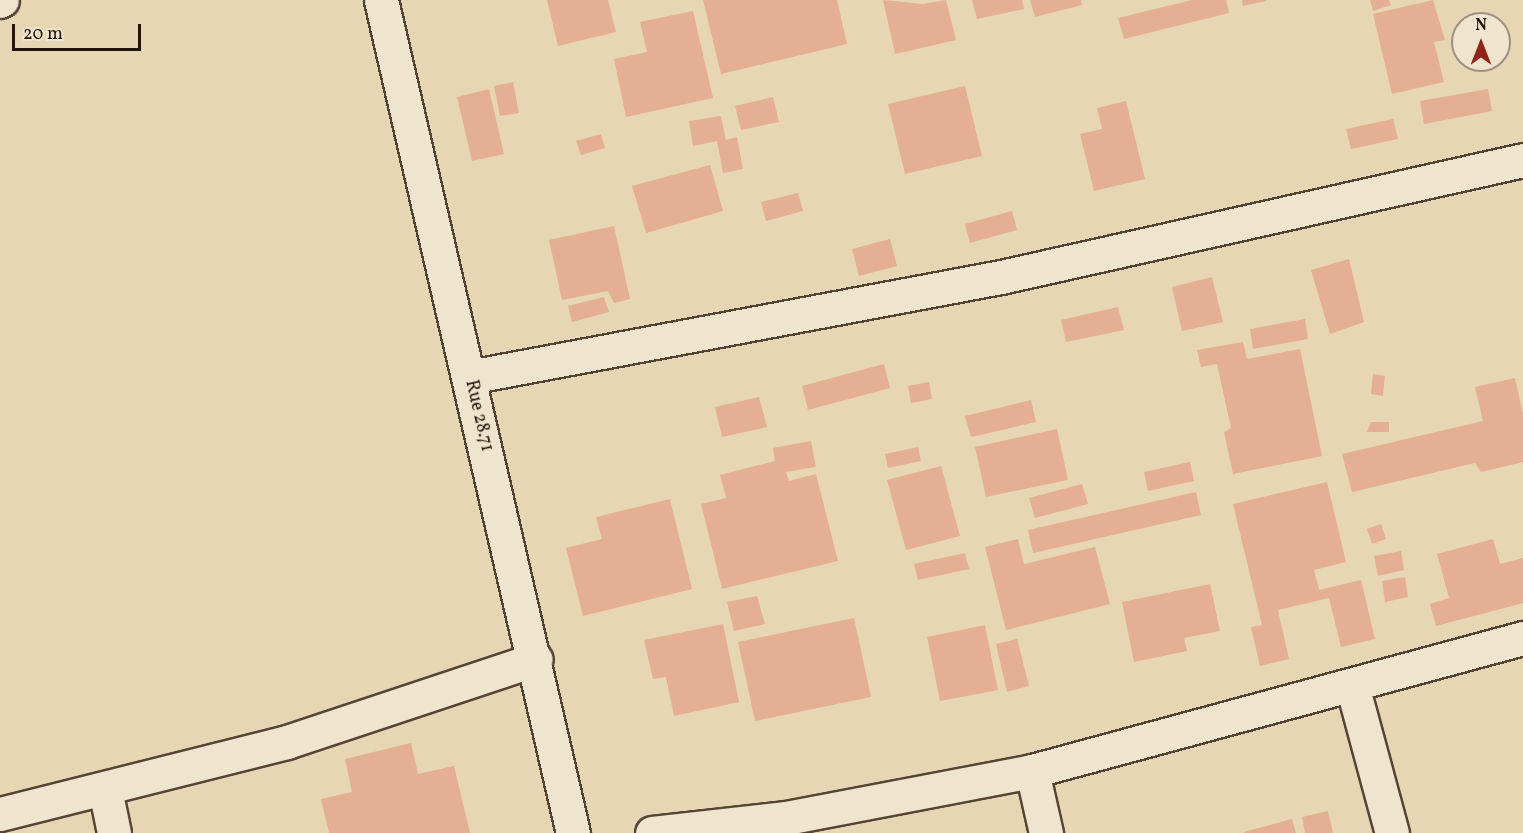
<!DOCTYPE html>
<html>
<head>
<meta charset="utf-8">
<style>
	body { margin:0 }
	#map { position:relative; width:1523px; height:833px; overflow:hidden; background:#e6d6b3; font-family:Vollkorn,serif }
	div>[style] { position:absolute }
	.building>* { inset:0; background:#e5af94 }
	.roads { filter:drop-shadow(2px 0 #544434) drop-shadow(-2px 0 #544434) drop-shadow(0 2px #544434) drop-shadow(0 -2px #544434) }
	.minor>* { height:33px; margin:-16.5px; padding:0 16.5px; transform-origin:16.5px; border-radius:16.5px; background:#efe4ce }
	span { translate:-50% -50%; white-space:nowrap; text-align:center; line-height:1.15; -webkit-text-stroke:5px #efe4ce; paint-order:stroke }
	.street-label { font-size:18px; color:#23130a }
	.north { position:absolute; left:1451px; top:12px; width:60px; height:60px; box-sizing:border-box; background:#efe4ce; border:2px solid #9d9080; border-radius:50%; rotate:0deg; font-size:16px; font-weight:700; line-height:24px; text-align:center; color:#23130a }
	.north::after { content:''; display:block; margin:auto; width:21px; height:27px; background:#8f2418; clip-path:polygon(50% 0,100% 100%,50% 72%,0 100%) }
	.scale { position:absolute; left:12px; top:24px; width:129px; height:27px; box-sizing:border-box; border:3px solid #23130a; border-top:0; padding-left:8px; font-size:18px; line-height:21px; white-space:nowrap; color:#23130a; -webkit-text-stroke:4px #efe4ce; paint-order:stroke }
</style>
</head>
<body>
<div id="map">
	<div class="building">
		<i style="clip-path:polygon(547px 0,608px 0,616px 32px,558px 46px)"></i>
		<i style="clip-path:polygon(703px 0,837px 0,847px 44px,721px 74px)"></i>
		<i style="clip-path:polygon(883px 0,923px 4px,946px 0,956px 40px,895px 54px)"></i>
		<i style="clip-path:polygon(972px 0,1022px 0,1024px 9px,977px 19px)"></i>
		<i style="clip-path:polygon(1030px 0,1081px 0,1082px 5px,1035px 17px)"></i>
		<i style="clip-path:polygon(1192px 0,1226px 0,1229px 13px,1124px 39px,1118px 18px)"></i>
		<i style="clip-path:polygon(1242px 0,1266px 0,1266px 1px,1243px 6px)"></i>
		<i style="clip-path:polygon(1370px 0,1389px 0,1391px 5px,1373px 11px)"></i>
		<i style="clip-path:polygon(1433px 0,1445px 40px,1434px 42px,1444px 82px,1392px 94px,1373px 14px)"></i>
		<i style="clip-path:polygon(693px 11px,713px 98px,626px 117px,614px 59px,647px 52px,640px 22px)"></i>
		<i style="clip-path:polygon(513px 82px,519px 113px,500px 116px,494px 86px)"></i>
		<i style="clip-path:polygon(965px 86px,982px 156px,905px 174px,888px 104px)"></i>
		<i style="clip-path:polygon(489px 89px,504px 154px,472px 161px,457px 97px)"></i>
		<i style="clip-path:polygon(1488px 89px,1492px 111px,1424px 124px,1420px 101px)"></i>
		<i style="clip-path:polygon(773px 97px,779px 122px,741px 130px,735px 106px)"></i>
		<i style="clip-path:polygon(1126px 101px,1145px 179px,1094px 191px,1080px 134px,1102px 129px,1097px 108px)"></i>
		<i style="clip-path:polygon(721px 116px,726px 140px,737px 137px,743px 169px,723px 173px,717px 141px,693px 146px,689px 121px)"></i>
		<i style="clip-path:polygon(1393px 119px,1398px 139px,1351px 149px,1346px 129px)"></i>
		<i style="clip-path:polygon(601px 134px,605px 148px,581px 155px,576px 141px)"></i>
		<i style="clip-path:polygon(710px 165px,723px 211px,646px 233px,632px 186px)"></i>
		<i style="clip-path:polygon(798px 193px,803px 211px,766px 221px,761px 202px)"></i>
		<i style="clip-path:polygon(1012px 211px,1017px 230px,970px 243px,965px 224px)"></i>
		<i style="clip-path:polygon(614px 226px,630px 299px,614px 303px,608px 291px,562px 300px,549px 240px)"></i>
		<i style="clip-path:polygon(890px 239px,897px 266px,859px 276px,852px 249px)"></i>
		<i style="clip-path:polygon(1349px 259px,1364px 322px,1330px 334px,1311px 270px)"></i>
		<i style="clip-path:polygon(1212px 277px,1223px 322px,1182px 331px,1172px 287px)"></i>
		<i style="clip-path:polygon(604px 297px,609px 312px,572px 322px,568px 306px)"></i>
		<i style="clip-path:polygon(1118px 307px,1124px 330px,1066px 342px,1061px 320px)"></i>
		<i style="clip-path:polygon(1305px 319px,1308px 339px,1253px 349px,1250px 329px)"></i>
		<i style="clip-path:polygon(1243px 342px,1247px 359px,1300px 349px,1322px 456px,1233px 474px,1224px 432px,1231px 428px,1217px 364px,1201px 367px,1197px 350px)"></i>
		<i style="clip-path:polygon(884px 364px,890px 388px,808px 410px,802px 386px)"></i>
		<i style="clip-path:polygon(1373px 374px,1385px 376px,1383px 396px,1371px 394px)"></i>
		<i style="clip-path:polygon(1515px 378px,1523px 414px,1523px 462px,1481px 472px,1475px 463px,1352px 492px,1342px 454px,1483px 421px,1475px 387px)"></i>
		<i style="clip-path:polygon(929px 382px,932px 399px,911px 403px,908px 386px)"></i>
		<i style="clip-path:polygon(759px 397px,767px 427px,722px 437px,715px 407px)"></i>
		<i style="clip-path:polygon(1031px 400px,1036px 422px,971px 437px,965px 416px)"></i>
		<i style="clip-path:polygon(1371px 422px,1389px 422px,1389px 432px,1367px 432px)"></i>
		<i style="clip-path:polygon(1057px 429px,1068px 480px,986px 497px,975px 447px)"></i>
		<i style="clip-path:polygon(811px 441px,816px 467px,786px 472px,789px 481px,816px 474px,838px 561px,722px 589px,701px 504px,726px 498px,720px 475px,775px 461px,773px 448px)"></i>
		<i style="clip-path:polygon(918px 447px,921px 461px,888px 468px,885px 454px)"></i>
		<i style="clip-path:polygon(1190px 462px,1194px 481px,1148px 491px,1144px 472px)"></i>
		<i style="clip-path:polygon(941px 466px,960px 536px,906px 550px,887px 480px)"></i>
		<i style="clip-path:polygon(1327px 482px,1346px 562px,1314px 570px,1319px 590px,1361px 580px,1375px 639px,1341px 647px,1329px 598px,1278px 610px,1289px 659px,1260px 666px,1251px 627px,1262px 625px,1233px 504px)"></i>
		<i style="clip-path:polygon(1082px 484px,1088px 504px,1035px 518px,1029px 498px)"></i>
		<i style="clip-path:polygon(1196px 492px,1201px 515px,1033px 553px,1028px 530px)"></i>
		<i style="clip-path:polygon(670px 499px,692px 589px,583px 616px,566px 548px,602px 539px,596px 517px)"></i>
		<i style="clip-path:polygon(1381px 524px,1386px 539px,1372px 544px,1367px 529px)"></i>
		<i style="clip-path:polygon(1018px 539px,1024px 564px,1095px 547px,1110px 604px,1006px 630px,985px 547px)"></i>
		<i style="clip-path:polygon(1493px 539px,1500px 564px,1523px 558px,1523px 603px,1436px 626px,1430px 604px,1449px 598px,1437px 554px)"></i>
		<i style="clip-path:polygon(1401px 551px,1404px 570px,1378px 576px,1374px 556px)"></i>
		<i style="clip-path:polygon(965px 553px,969px 569px,918px 580px,914px 564px)"></i>
		<i style="clip-path:polygon(1405px 577px,1408px 597px,1385px 602px,1382px 581px)"></i>
		<i style="clip-path:polygon(1210px 584px,1220px 631px,1184px 638px,1187px 651px,1134px 662px,1122px 602px)"></i>
		<i style="clip-path:polygon(757px 596px,765px 624px,734px 631px,727px 602px)"></i>
		<i style="clip-path:polygon(854px 618px,871px 697px,755px 721px,738px 642px)"></i>
		<i style="clip-path:polygon(723px 624px,739px 702px,674px 716px,666px 677px,653px 679px,644px 640px)"></i>
		<i style="clip-path:polygon(985px 625px,998px 690px,940px 701px,927px 637px)"></i>
		<i style="clip-path:polygon(1017px 639px,1029px 686px,1007px 692px,996px 644px)"></i>
		<i style="clip-path:polygon(411px 743px,418px 774px,454px 766px,470px 833px,329px 833px,321px 799px,352px 792px,345px 759px)"></i>
		<i style="clip-path:polygon(1328px 811px,1333px 833px,1305px 833px,1302px 817px)"></i>
		<i style="clip-path:polygon(1292px 819px,1296px 833px,1244px 833px,1244px 832px)"></i>
	</div>
	<div class="roads">
		<div class="minor">
			<i style="left:381px;top:0;width:855px;rotate:77.02deg"></i>
			<i style="left:0;top:1px;width:2px;rotate:-27deg"></i>
			<i style="left:469px;top:377px;width:541px;rotate:-10.65deg"></i>
			<i style="left:1001px;top:277px;width:535px;rotate:-12.63deg"></i>
			<i style="left:1352px;top:685px;width:153px;rotate:74.9deg"></i>
			<i style="left:1032px;top:771px;width:64px;rotate:77.3deg"></i>
			<i style="left:105px;top:789px;width:45px;rotate:78.4deg"></i>
			<i style="left:0;top:814px;width:296px;rotate:-14.1deg"></i>
			<i style="left:287px;top:742px;width:262px;rotate:-18.4deg"></i>
			<i style="left:652px;top:833px;width:135px;rotate:-6.4deg"></i>
			<i style="left:786px;top:818px;width:250px;rotate:-10.8deg"></i>
			<i style="left:1032px;top:771px;width:509px;rotate:-15.16deg"></i>
		</div>
	</div>
	<div class="street-label">
		<span style="left:478px;top:416px;rotate:77deg">Rue 28.71</span>
	</div>
	<div class="north">N</div>
	<div class="scale">20 m</div>
</div>
</body>
</html>
